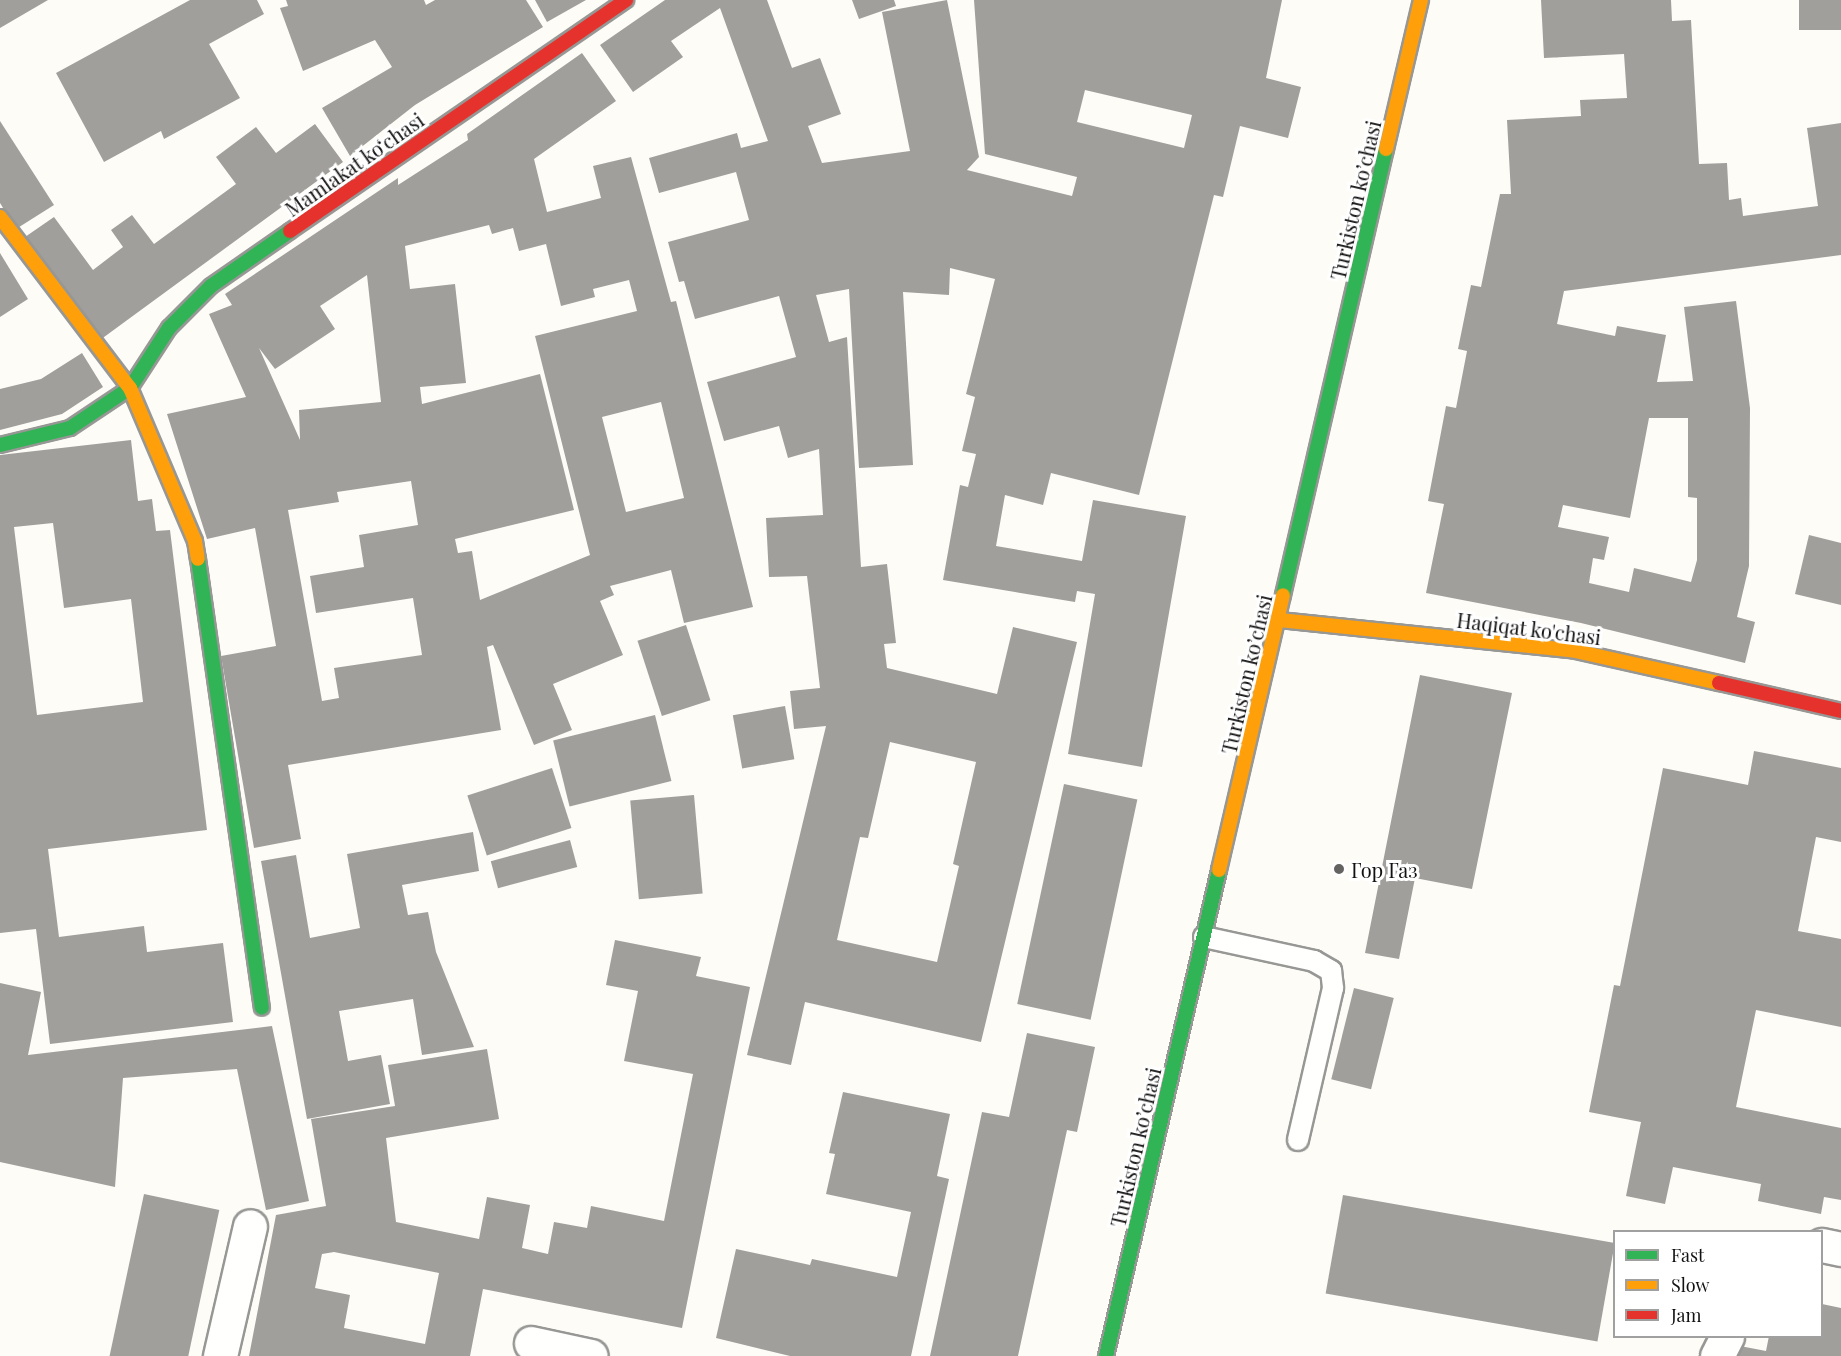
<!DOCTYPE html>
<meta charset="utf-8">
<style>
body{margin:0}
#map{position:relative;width:1841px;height:1356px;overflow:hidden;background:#fdfcf7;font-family:"Playfair Display",serif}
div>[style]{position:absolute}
.building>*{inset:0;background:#a19f9c;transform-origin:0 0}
.roads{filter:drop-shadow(2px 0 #979795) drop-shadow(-2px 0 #979795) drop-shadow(0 2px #979795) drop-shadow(0 -2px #979795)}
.lane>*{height:20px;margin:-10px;padding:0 10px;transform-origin:10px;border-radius:10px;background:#fffffe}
.street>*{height:33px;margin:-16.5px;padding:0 16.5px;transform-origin:16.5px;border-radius:16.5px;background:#fffffe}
.fast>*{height:14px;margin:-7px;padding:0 7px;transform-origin:7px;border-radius:7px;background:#30b455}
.slow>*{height:14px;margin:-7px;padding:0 7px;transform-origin:7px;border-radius:7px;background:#ff9f0a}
.jam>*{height:14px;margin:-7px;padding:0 7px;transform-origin:7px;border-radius:7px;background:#e5322d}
.dots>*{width:16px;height:16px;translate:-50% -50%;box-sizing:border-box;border:3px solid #fff;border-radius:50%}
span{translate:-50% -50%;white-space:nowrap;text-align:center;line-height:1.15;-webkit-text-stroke:6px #fff;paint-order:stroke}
.street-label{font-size:20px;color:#111}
.poi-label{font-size:20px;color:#111}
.left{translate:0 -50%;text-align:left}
.legend{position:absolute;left:1613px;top:1230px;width:210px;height:108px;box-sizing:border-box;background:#fff;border:2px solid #a0a0a0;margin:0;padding:8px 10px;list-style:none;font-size:18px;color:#111}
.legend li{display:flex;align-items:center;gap:12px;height:30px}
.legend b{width:30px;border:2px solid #a0a0a0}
</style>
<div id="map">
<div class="building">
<i style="clip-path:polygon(0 0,48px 0,0 28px)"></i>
<i style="clip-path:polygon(190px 0,257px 0,264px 14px,209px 44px,240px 98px,164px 139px,161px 131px,104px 162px,56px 73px)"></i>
<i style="clip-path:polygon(286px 0,424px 0,426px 5px,435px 0,526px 0,543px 27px,415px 105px,350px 156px,322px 108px,392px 67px,375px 40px,303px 71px,280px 8px,288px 6px)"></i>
<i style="clip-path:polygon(535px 0,586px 0,547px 22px)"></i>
<i style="clip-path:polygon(evenodd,665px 0,767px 0,792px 68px,820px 58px,841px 114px,808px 126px,822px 163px,910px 151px,882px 12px,947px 0,979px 157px,967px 170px,1072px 196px,1077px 177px,985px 154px,974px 0,1282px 0,1266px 78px,1301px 87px,1288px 138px,1240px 126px,1223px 197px,1214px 195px,1139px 495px,1051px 473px,1043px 505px,1005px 495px,996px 546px,1082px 561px,1093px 500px,1186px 516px,1142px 767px,1068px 754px,1095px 594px,1077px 591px,1075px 602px,943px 580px,960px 485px,968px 487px,976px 454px,962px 451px,975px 397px,966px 394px,995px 279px,950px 268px,949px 295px,903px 292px,913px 465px,859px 468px,849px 289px,816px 295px,829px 342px,847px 337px,861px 567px,887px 564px,896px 643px,884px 644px,887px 668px,997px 694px,1013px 627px,1077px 642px,981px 1042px,805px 1002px,791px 1065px,747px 1055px,826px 726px,794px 729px,790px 691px,820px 688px,807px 576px,769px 577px,766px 518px,823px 515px,819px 449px,788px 458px,779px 426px,724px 441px,707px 382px,796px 357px,779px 296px,695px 319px,684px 281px,679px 282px,668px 242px,749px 220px,736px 172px,659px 193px,649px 158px,737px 133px,741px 148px,768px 141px,720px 8px,671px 41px,683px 57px,633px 92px,600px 45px,665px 0,1085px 90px,1192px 115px,1184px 148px,1077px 122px,1085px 90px,665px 0,890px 742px,976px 762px,953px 864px,959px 866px,937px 962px,837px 940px,860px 837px,868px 838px,890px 742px)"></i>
<i style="clip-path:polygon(852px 0,894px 0,896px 6px,859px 19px)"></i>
<i style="clip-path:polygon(evenodd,1541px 0,1671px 0,1672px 21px,1691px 20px,1699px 164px,1727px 163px,1729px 200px,1741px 198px,1743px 216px,1818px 206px,1807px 128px,1841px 123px,1841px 255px,1564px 291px,1557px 324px,1615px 336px,1617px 326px,1666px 335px,1657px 382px,1693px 381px,1684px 307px,1736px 301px,1750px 408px,1749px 566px,1737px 617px,1755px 622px,1745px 663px,1581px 623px,1426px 593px,1444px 504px,1428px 501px,1446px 406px,1456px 408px,1467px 351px,1458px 349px,1471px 285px,1481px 287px,1500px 194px,1511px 194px,1507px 120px,1581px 116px,1580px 100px,1627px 98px,1624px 54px,1544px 58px,1541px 0,1649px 418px,1688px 418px,1688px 497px,1697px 498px,1697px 560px,1691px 582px,1634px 568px,1629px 592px,1589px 583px,1593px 558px,1604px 560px,1609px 537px,1558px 527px,1563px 505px,1630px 518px,1649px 418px)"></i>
<i style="left:1799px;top:0;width:42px;height:30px"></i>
<i style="clip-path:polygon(evenodd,582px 53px,616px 101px,534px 159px,547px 212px,601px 198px,593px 166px,631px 157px,671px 302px,676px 301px,753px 607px,684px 623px,671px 570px,610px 586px,614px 595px,600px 601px,623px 655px,553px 684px,572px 730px,534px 745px,493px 645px,487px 647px,501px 730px,288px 765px,301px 839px,254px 848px,221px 656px,276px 646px,255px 528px,207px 539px,167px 414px,246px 397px,209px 314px,232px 305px,225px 294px,398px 178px,398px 185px,468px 140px,467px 134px,582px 53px,489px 225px,492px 234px,513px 228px,519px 251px,546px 244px,561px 306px,595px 297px,593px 289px,629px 280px,637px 311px,535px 336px,590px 555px,480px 600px,472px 551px,458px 553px,455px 539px,574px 510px,540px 374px,422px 404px,420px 387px,466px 383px,455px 284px,410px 289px,405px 246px,489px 225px,582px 53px,367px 275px,381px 402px,299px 410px,300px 440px,259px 348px,275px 369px,335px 329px,320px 306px,367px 275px,582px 53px,661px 402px,684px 498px,626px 512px,602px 417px,661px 402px,582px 53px,411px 481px,418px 525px,359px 535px,364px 567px,310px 576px,316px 613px,413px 598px,422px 655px,334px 668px,339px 698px,322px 701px,288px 510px,339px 502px,337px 492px,411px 481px)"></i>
<i style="clip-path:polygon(0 121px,54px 205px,16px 229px,0 203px)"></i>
<i style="clip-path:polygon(315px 124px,343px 162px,100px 340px,25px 237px,54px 217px,93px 270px,123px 247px,111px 230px,132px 215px,154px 244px,236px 184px,216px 157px,256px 127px,276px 153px)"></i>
<i style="clip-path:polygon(0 253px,28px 299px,0 317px)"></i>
<i style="clip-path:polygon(82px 353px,103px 387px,62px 414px,0 430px,0 389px,41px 379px)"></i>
<i style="clip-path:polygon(evenodd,131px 440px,138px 501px,152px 499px,156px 531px,170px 530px,207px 830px,48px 849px,59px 937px,144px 926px,147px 952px,223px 943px,233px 1022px,50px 1044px,36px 929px,0 933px,0 455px,131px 440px,53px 523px,64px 608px,131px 599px,143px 702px,37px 715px,14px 527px,53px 523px)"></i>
<i style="clip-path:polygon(1809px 535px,1841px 543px,1841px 605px,1795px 594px)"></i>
<i style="left:686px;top:625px;width:79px;height:51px;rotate:72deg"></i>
<i style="clip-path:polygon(1420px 675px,1512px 693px,1472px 889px,1415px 878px,1399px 959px,1365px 953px)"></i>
<i style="left:785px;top:706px;width:54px;height:53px;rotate:80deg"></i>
<i style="left:655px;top:715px;width:68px;height:105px;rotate:76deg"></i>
<i style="clip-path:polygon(1754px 751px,1841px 768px,1841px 842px,1816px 837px,1798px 931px,1841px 939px,1841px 1027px,1756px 1010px,1736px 1107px,1841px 1128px,1841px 1200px,1824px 1197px,1821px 1214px,1758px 1201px,1761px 1184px,1673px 1167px,1665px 1204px,1626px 1196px,1641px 1122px,1589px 1112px,1614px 985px,1620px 986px,1663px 768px,1748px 785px)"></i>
<i style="left:552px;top:768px;width:63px;height:89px;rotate:72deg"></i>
<i style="left:1064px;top:784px;width:75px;height:225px;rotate:12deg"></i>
<i style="left:694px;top:795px;width:99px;height:64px;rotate:85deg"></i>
<i style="clip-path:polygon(473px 832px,479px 871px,402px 885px,408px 915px,428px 912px,436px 952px,474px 1047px,422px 1055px,413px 999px,339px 1011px,348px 1061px,381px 1055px,390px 1104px,307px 1119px,261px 861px,296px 855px,310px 938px,360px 928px,347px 854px)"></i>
<i style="left:570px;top:840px;width:28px;height:82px;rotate:75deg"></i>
<i style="clip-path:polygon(evenodd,615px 940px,701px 957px,696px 976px,750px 987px,682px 1328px,483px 1289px,470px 1356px,249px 1356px,276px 1215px,326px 1206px,311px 1119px,395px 1106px,388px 1065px,487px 1049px,499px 1119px,386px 1138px,396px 1222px,479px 1239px,487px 1197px,530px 1205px,522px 1248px,548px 1254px,554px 1222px,587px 1228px,591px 1206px,664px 1221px,693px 1074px,624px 1061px,638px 991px,606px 985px,615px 940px,334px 1252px,439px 1273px,425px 1344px,344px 1328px,350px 1295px,315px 1288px,322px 1254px,334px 1252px)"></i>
<i style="clip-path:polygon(0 983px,41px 992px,28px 1055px,272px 1026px,309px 1201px,266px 1210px,237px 1069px,123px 1078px,115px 1187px,0 1162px)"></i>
<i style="left:1354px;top:988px;width:41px;height:94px;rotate:14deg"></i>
<i style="clip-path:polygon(1027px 1033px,1095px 1047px,1077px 1132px,1067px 1130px,1018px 1356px,930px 1356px,982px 1112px,1009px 1117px)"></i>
<i style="clip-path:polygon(843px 1092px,950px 1114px,937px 1176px,949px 1179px,911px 1356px,790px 1356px,716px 1338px,736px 1249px,810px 1265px,812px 1259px,897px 1277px,911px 1212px,826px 1194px,835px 1154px,829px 1153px)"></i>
<i style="left:144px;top:1194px;width:77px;height:166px;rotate:12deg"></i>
<i style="left:1343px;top:1195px;width:276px;height:100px;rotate:10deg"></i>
<i style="clip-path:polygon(1822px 1304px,1841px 1308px,1841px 1356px,1738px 1356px,1740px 1346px,1766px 1351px,1769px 1336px,1822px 1336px)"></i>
</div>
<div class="roads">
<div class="lane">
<i style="left:1204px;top:937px;width:113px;rotate:12.3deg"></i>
<i style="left:1314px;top:961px;width:20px;rotate:30deg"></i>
<i style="left:1331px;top:971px;width:17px;rotate:83deg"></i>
<i style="left:1333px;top:988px;width:156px;rotate:103deg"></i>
</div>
<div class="street">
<i style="left:1822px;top:1245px;width:19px;rotate:12deg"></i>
<i style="left:531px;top:1343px;width:61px;rotate:12.2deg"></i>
<i style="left:220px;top:1356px;width:133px;rotate:-77deg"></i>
<i style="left:1717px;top:1356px;width:22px;rotate:-63deg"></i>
</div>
<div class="fast">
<i style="left:0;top:445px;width:72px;rotate:-13.7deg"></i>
<i style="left:70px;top:428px;width:72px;rotate:-33.7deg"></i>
<i style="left:130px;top:388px;width:72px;rotate:-57deg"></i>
<i style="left:169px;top:328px;width:59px;rotate:-45deg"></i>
<i style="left:211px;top:286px;width:96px;rotate:-34.8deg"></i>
<i style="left:198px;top:559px;width:453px;rotate:81.9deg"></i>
<i style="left:1283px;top:595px;width:458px;rotate:-77deg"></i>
<i style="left:1106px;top:1356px;width:499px;rotate:-76.9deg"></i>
</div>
<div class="slow">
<i style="left:1386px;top:149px;width:153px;rotate:-76.8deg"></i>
<i style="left:0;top:217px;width:215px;rotate:52.8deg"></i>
<i style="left:130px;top:388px;width:166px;rotate:67deg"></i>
<i style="left:195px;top:541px;width:18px;rotate:81deg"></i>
<i style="left:1279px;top:620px;width:294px;rotate:5.9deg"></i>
<i style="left:1571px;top:650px;width:152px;rotate:12.6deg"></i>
<i style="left:1219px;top:870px;width:282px;rotate:-76.9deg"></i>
</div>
<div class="jam">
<i style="left:290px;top:231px;width:408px;rotate:-34.5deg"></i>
<i style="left:1719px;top:683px;width:125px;rotate:12.9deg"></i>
</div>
</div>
<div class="dots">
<i style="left:1339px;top:869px;background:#646362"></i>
</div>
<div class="street-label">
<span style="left:354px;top:164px;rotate:-35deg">Mamlakat koʻchasi</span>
<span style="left:1355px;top:200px;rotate:-77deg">Turkiston ko’chasi</span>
<span style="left:1529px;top:628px;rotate:7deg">Haqiqat ko'chasi</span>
<span style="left:1246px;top:674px;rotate:-77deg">Turkiston ko’chasi</span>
<span style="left:1135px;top:1147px;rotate:-77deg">Turkiston ko’chasi</span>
</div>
<div class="poi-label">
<span class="left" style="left:1351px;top:869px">Гор Газ</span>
</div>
<ul class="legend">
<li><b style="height:8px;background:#30b455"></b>Fast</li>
<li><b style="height:8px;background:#ff9f0a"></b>Slow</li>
<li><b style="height:8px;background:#e5322d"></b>Jam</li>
</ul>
</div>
